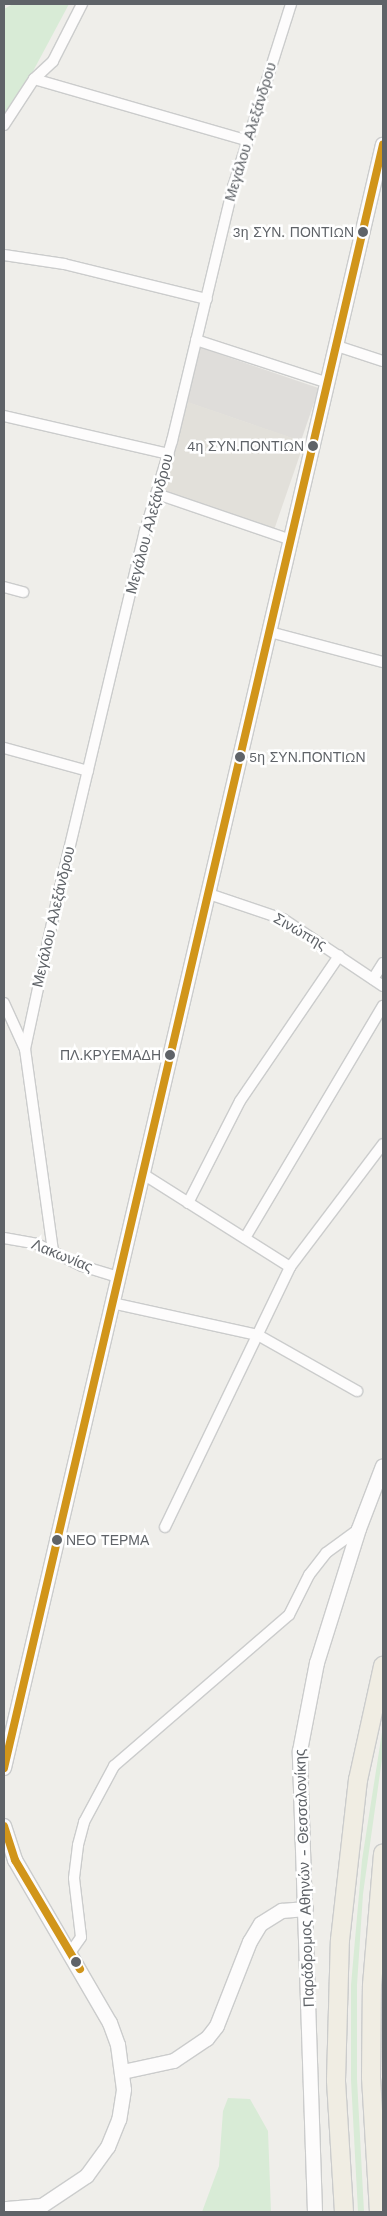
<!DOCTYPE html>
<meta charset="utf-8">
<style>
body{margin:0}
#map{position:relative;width:387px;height:2216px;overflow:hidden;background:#efeeea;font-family:"Work Sans",sans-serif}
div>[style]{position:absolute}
.industrial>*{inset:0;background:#dfddda;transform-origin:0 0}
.education>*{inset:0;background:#e2e0da;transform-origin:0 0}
.green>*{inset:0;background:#d8ebd6}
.roads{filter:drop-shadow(1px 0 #cbcccc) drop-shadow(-1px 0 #cbcccc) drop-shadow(0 1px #cbcccc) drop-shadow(0 -1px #cbcccc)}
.street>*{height:10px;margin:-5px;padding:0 5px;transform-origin:5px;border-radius:5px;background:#fdfcfc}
.secondary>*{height:14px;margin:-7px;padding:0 7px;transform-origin:7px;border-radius:7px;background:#fdfcfc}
.highway>*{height:18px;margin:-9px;padding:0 9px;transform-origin:9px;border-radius:9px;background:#f0ede3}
.bus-1>*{height:8px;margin:-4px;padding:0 4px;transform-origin:4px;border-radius:4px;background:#d1951a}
.dots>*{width:14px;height:14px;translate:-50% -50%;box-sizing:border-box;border:2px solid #fff;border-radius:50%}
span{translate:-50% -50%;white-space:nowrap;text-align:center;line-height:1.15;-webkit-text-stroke:5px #fff;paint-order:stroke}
.bus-label{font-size:14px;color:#5f6368}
.right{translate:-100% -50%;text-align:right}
.left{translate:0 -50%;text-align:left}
.street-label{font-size:15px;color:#5f6368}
.frame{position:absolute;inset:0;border:5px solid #5f6368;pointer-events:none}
</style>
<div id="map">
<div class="industrial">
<i style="left:199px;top:347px;width:127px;height:56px;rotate:19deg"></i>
</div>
<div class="education">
<i style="left:188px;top:402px;width:123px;height:93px;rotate:19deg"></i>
</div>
<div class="green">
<i style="clip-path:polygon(13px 4px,69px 4px,31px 75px,4px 115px,4px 9px)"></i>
<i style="clip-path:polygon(383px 1726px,383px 1752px,363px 1894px,357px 1985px,357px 2079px,364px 2212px,358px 2212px,351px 2080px,351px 1985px,362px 1860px)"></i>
<i style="clip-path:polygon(228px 2098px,250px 2099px,268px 2131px,271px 2212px,202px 2212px,219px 2166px,223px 2111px)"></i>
</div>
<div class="roads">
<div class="street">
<i style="left:34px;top:79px;width:221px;rotate:16.1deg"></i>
<i style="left:4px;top:125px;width:55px;rotate:-56.9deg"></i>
<i style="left:34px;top:79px;width:26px;rotate:-43deg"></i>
<i style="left:53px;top:61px;width:64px;rotate:-63deg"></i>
<i style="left:4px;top:255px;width:61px;rotate:8.5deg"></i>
<i style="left:64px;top:264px;width:147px;rotate:13.8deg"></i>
<i style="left:196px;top:340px;width:139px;rotate:18deg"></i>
<i style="left:337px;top:346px;width:48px;rotate:18.1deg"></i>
<i style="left:4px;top:416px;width:169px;rotate:13deg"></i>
<i style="left:157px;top:494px;width:142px;rotate:18.9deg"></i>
<i style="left:4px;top:587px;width:20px;rotate:15deg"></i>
<i style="left:270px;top:632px;width:117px;rotate:14.9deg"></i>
<i style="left:4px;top:748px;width:87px;rotate:15.3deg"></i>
<i style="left:209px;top:894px;width:78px;rotate:18.7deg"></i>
<i style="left:283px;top:919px;width:120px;rotate:33.8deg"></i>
<i style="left:373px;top:979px;width:19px;rotate:-58deg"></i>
<i style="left:4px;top:1003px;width:51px;rotate:65.5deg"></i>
<i style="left:25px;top:1049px;width:203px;rotate:82.1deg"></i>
<i style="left:25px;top:1049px;width:152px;rotate:-77.9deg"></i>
<i style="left:57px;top:900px;width:379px;rotate:-76.6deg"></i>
<i style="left:145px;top:531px;width:94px;rotate:-73.3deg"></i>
<i style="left:172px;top:441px;width:261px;rotate:-76.5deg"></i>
<i style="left:233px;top:187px;width:192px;rotate:-72.4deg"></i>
<i style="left:143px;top:1174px;width:174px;rotate:32.3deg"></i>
<i style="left:188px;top:1203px;width:114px;rotate:-63deg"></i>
<i style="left:240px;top:1101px;width:176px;rotate:-55.7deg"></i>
<i style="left:4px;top:1238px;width:34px;rotate:10deg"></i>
<i style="left:37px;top:1244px;width:50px;rotate:26.1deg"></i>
<i style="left:82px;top:1266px;width:39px;rotate:17deg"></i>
<i style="left:245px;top:1238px;width:270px;rotate:-59.3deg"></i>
<i style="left:112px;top:1303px;width:149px;rotate:12.4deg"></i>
<i style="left:258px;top:1335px;width:114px;rotate:29.5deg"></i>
<i style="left:165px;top:1527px;width:288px;rotate:-64.3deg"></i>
<i style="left:290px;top:1267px;width:154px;rotate:-52.9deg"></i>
<i style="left:70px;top:1953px;width:19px;rotate:-55deg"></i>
<i style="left:81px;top:1937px;width:59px;rotate:-96.8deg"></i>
<i style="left:74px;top:1878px;width:33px;rotate:-83deg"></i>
<i style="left:78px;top:1845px;width:24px;rotate:-75deg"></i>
<i style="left:84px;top:1822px;width:64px;rotate:-61.8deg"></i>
<i style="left:114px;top:1766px;width:231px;rotate:-40.8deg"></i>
<i style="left:289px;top:1615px;width:45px;rotate:-63.4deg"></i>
<i style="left:309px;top:1575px;width:28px;rotate:-52deg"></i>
<i style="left:326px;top:1553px;width:41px;rotate:-36deg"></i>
</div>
<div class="secondary">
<i style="left:4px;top:1768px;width:1667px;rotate:-76.86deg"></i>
<i style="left:4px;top:1826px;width:36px;rotate:72deg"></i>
<i style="left:15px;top:1860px;width:189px;rotate:59.8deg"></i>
<i style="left:110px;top:2023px;width:23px;rotate:70deg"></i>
<i style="left:118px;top:2045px;width:45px;rotate:82.4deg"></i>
<i style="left:124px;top:2090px;width:30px;rotate:99deg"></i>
<i style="left:119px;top:2120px;width:29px;rotate:112deg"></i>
<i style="left:108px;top:2147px;width:36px;rotate:126deg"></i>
<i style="left:87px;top:2176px;width:54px;rotate:146.3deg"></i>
<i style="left:42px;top:2206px;width:38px;rotate:175deg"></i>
<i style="left:123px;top:2072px;width:52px;rotate:-12.2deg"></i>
<i style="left:174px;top:2061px;width:40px;rotate:-34deg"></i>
<i style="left:207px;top:2039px;width:16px;rotate:-52deg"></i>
<i style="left:217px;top:2026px;width:90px;rotate:-68.6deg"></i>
<i style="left:250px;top:1942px;width:21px;rotate:-59deg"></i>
<i style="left:261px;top:1924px;width:25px;rotate:-32deg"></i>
<i style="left:282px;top:1911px;width:24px;rotate:-5deg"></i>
<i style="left:315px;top:2212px;width:461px;rotate:-91.9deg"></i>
<i style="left:300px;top:1751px;width:90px;rotate:-79.1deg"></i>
<i style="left:317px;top:1663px;width:140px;rotate:-72.6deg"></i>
<i style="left:359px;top:1529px;width:67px;rotate:-69.1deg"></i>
</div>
<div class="highway">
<i style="left:344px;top:2212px;width:132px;rotate:-93.5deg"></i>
<i style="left:336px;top:2080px;width:140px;rotate:-88.4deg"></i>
<i style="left:340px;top:1940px;width:161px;rotate:-83.6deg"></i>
<i style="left:358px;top:1780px;width:117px;rotate:-77.6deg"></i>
<i style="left:379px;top:2212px;width:135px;rotate:-93.4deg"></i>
<i style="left:371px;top:2077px;width:92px;rotate:-89.4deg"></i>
<i style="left:372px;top:1985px;width:132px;rotate:-85.2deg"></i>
</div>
</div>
<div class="bus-1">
<i style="left:4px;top:1768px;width:1667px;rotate:-76.86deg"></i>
<i style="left:4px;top:1826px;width:36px;rotate:72deg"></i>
<i style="left:15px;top:1860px;width:127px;rotate:59.2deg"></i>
</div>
<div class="dots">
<i style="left:363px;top:232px;background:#5f6368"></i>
<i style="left:313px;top:446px;background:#5f6368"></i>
<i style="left:240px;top:757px;background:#5f6368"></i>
<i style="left:170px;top:1055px;background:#5f6368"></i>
<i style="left:57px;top:1540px;background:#5f6368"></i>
<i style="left:76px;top:1962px;background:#5f6368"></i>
</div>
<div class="bus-label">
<span class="right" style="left:354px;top:232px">3η ΣΥΝ. ΠΟΝΤΙΩΝ</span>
<span class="right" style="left:304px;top:446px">4η ΣΥΝ.ΠΟΝΤΙΩΝ</span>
<span class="left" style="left:249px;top:757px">5η ΣΥΝ.ΠΟΝΤΙΩΝ</span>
<span class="right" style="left:161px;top:1055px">ΠΛ.ΚΡΥΕΜΑΔΗ</span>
<span class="left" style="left:66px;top:1540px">ΝΕΟ ΤΕΡΜΑ</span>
</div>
<div class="street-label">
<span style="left:251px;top:132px;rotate:-73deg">Μεγάλου Αλεξάνδρου</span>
<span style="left:150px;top:524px;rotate:-75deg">Μεγάλου Αλεξάνδρου</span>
<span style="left:54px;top:917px;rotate:-77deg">Μεγάλου Αλεξάνδρου</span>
<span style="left:300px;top:932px;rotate:30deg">Σινώπης</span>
<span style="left:62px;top:1256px;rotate:22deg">Λακωνίας</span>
<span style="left:305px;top:1878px;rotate:-92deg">Παράδρομος Αθηνών - Θεσσαλονίκης</span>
</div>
<div class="frame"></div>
</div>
